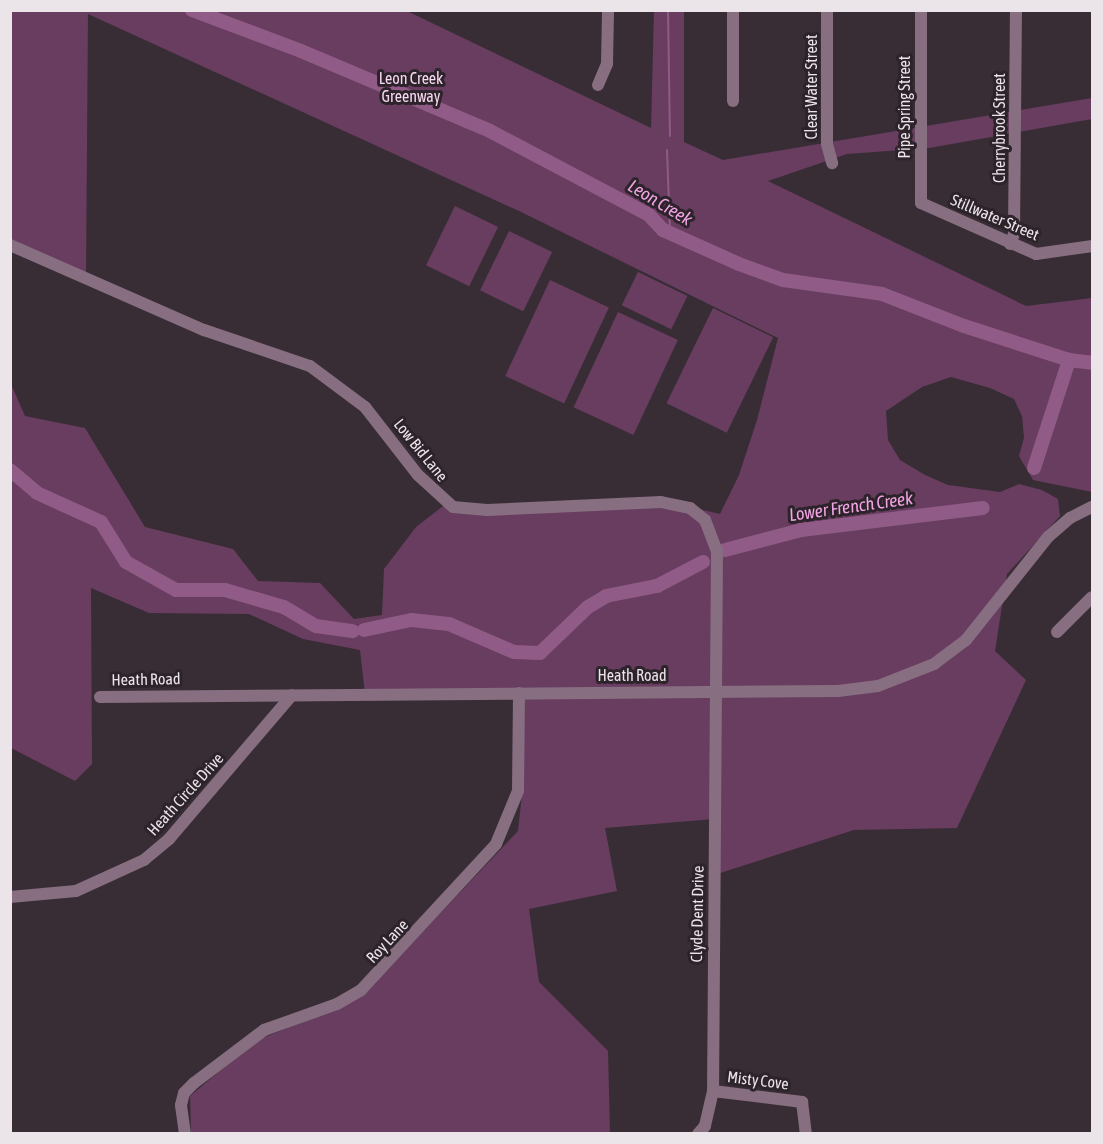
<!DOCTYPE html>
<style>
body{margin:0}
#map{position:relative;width:1103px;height:1144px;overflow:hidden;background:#382d35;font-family:"Asap Condensed",sans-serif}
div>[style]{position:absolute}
.green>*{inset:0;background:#683d60;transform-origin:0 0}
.stream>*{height:2px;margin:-1px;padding:0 1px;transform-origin:1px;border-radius:1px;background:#905b86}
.river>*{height:14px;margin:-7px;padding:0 7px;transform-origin:7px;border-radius:7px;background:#905b86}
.minor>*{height:12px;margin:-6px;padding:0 6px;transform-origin:6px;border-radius:6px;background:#876e81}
span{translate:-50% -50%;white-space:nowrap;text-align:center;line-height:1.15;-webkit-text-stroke:6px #2d232b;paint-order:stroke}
.park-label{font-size:16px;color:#f8d8f1}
.street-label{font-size:16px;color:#ebe4e9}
.water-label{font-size:18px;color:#f2a4e3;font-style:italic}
.frame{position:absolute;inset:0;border:12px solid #ebe4e9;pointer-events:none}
</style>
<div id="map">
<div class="green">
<i style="clip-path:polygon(10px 11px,407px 11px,651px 128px,654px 11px,684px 11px,684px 142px,723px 160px,1092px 98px,1092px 119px,929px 148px,847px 154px,768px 181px,1026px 306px,1092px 298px,1092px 492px,1033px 480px,1019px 456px,1024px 438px,1022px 416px,1014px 399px,990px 388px,951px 377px,922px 387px,886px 411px,888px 440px,900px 460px,925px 475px,948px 485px,1000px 492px,1019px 484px,1042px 490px,1058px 499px,1060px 516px,1007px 574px,995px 651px,1026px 680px,957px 828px,854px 830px,714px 875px,714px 819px,605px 828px,617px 891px,529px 909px,539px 982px,608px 1051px,610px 1133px,191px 1133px,190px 1096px,257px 1040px,332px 1011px,364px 994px,518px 831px,522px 794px,519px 693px,365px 694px,360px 650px,303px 639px,249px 614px,149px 613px,91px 588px,92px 764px,75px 781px,11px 748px,11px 384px,25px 416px,85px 428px,145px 527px,233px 549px,258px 581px,320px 583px,354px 619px,382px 615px,384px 569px,416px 527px,447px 503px,453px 507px,673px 503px,720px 514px,739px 475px,757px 420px,778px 338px,519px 211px,88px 14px,86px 275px,11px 241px)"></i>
<i style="left:455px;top:206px;width:48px;height:66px;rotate:26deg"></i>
<i style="left:509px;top:231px;width:48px;height:66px;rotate:26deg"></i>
<i style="left:638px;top:272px;width:55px;height:37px;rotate:26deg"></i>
<i style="left:550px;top:280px;width:65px;height:106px;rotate:25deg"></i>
<i style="left:713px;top:308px;width:67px;height:106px;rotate:26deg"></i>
<i style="left:618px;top:312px;width:66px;height:105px;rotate:25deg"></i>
</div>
<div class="stream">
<i style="left:668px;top:10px;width:126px;rotate:89.1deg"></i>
<i style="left:667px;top:150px;width:83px;rotate:87.9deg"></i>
</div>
<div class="river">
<i style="left:192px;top:10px;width:116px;rotate:20.6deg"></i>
<i style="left:301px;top:51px;width:205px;rotate:22.9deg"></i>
<i style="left:490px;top:131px;width:180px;rotate:27.8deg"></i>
<i style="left:649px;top:215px;width:21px;rotate:47deg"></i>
<i style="left:663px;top:230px;width:83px;rotate:24.1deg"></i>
<i style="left:739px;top:264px;width:47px;rotate:20deg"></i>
<i style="left:783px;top:280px;width:100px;rotate:8deg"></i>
<i style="left:882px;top:294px;width:88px;rotate:21.3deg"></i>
<i style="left:964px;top:326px;width:110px;rotate:17.9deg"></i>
<i style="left:1069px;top:360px;width:23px;rotate:7deg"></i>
<i style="left:1034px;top:468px;width:114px;rotate:-72deg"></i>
<i style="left:10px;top:470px;width:35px;rotate:40deg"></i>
<i style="left:37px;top:493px;width:70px;rotate:24.4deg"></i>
<i style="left:101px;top:522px;width:47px;rotate:58deg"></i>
<i style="left:126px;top:562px;width:57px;rotate:29.2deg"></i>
<i style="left:176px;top:590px;width:49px"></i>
<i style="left:225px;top:590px;width:61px;rotate:16.1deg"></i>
<i style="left:284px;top:607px;width:37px;rotate:31deg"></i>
<i style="left:316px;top:626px;width:37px;rotate:8deg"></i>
<i style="left:725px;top:550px;width:79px;rotate:-14.7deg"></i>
<i style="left:801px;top:530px;width:183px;rotate:-6.9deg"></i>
<i style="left:364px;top:630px;width:48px;rotate:-12deg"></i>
<i style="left:411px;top:620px;width:38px;rotate:6deg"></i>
<i style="left:449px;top:624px;width:71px;rotate:23.3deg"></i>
<i style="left:514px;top:652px;width:26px;rotate:2deg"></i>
<i style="left:540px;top:653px;width:66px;rotate:-43.8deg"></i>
<i style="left:588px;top:607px;width:21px;rotate:-31deg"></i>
<i style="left:606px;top:596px;width:52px;rotate:-11.1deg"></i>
<i style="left:657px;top:586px;width:52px;rotate:-27.6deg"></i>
</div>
<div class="minor">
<i style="left:827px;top:10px;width:134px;rotate:90deg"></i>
<i style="left:827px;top:144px;width:20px;rotate:75deg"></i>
<i style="left:921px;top:10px;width:193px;rotate:90deg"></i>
<i style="left:921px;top:203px;width:126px;rotate:23.9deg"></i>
<i style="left:1036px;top:254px;width:57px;rotate:-8.1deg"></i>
<i style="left:598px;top:85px;width:23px;rotate:-67deg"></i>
<i style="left:607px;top:64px;width:54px;rotate:-88.9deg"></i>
<i style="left:733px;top:101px;width:91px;rotate:-90deg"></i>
<i style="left:1010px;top:244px;width:11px;rotate:-68deg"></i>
<i style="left:1014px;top:234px;width:224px;rotate:-89.5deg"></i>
<i style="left:10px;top:245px;width:212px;rotate:23.7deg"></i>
<i style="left:204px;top:330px;width:112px;rotate:18.8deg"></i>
<i style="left:310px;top:366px;width:69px;rotate:36.7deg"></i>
<i style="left:365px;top:407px;width:86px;rotate:52.1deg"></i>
<i style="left:418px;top:475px;width:47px;rotate:42.4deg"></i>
<i style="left:453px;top:507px;width:34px;rotate:5deg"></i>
<i style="left:487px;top:510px;width:174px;rotate:-2.6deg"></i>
<i style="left:661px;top:502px;width:30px;rotate:12deg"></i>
<i style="left:690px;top:508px;width:19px;rotate:39deg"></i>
<i style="left:705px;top:520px;width:33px;rotate:69deg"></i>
<i style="left:717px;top:551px;width:540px;rotate:90.42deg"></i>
<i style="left:713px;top:1091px;width:36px;rotate:103deg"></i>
<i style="left:705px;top:1126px;width:11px;rotate:131deg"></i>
<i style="left:1057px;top:632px;width:49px;rotate:-45deg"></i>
<i style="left:100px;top:697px;width:738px;rotate:-0.47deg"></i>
<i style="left:838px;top:691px;width:40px;rotate:-7.1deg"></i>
<i style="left:878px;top:686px;width:60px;rotate:-21.4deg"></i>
<i style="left:934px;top:664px;width:40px;rotate:-37deg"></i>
<i style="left:966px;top:640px;width:132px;rotate:-51.5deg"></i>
<i style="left:1048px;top:537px;width:29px;rotate:-41deg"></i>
<i style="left:1070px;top:518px;width:25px;rotate:-27deg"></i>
<i style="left:10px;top:897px;width:66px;rotate:-5.2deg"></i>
<i style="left:76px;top:891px;width:75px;rotate:-24.5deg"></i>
<i style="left:144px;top:860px;width:33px;rotate:-40deg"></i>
<i style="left:169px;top:839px;width:189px;rotate:-49.5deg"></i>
<i style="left:713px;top:1091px;width:90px;rotate:7deg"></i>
<i style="left:802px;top:1102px;width:32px;rotate:83deg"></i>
<i style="left:185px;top:1134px;width:29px;rotate:-98deg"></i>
<i style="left:181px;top:1105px;width:12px;rotate:-76deg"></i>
<i style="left:184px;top:1093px;width:14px;rotate:-45deg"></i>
<i style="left:194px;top:1083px;width:88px;rotate:-37.1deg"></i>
<i style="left:264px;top:1030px;width:77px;rotate:-19.6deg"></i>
<i style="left:337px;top:1004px;width:28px;rotate:-30deg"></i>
<i style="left:361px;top:990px;width:199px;rotate:-47.2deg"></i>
<i style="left:496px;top:844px;width:57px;rotate:-67.5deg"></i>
<i style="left:518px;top:791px;width:98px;rotate:-89.4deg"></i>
</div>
<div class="park-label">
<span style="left:411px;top:87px">Leon Creek<br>Greenway</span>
</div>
<div class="street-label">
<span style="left:811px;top:87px;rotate:-90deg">Clear Water Street</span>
<span style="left:904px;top:107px;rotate:-90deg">Pipe Spring Street</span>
<span style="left:999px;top:128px;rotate:-90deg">Cherrybrook Street</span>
<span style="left:995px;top:217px;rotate:23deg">Stillwater Street</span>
<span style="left:421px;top:450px;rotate:51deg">Low Bid Lane</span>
<span style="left:632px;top:675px">Heath Road</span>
<span style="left:146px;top:679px;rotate:-1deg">Heath Road</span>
<span style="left:185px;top:794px;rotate:-48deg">Heath Circle Drive</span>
<span style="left:697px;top:914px;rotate:-89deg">Clyde Dent Drive</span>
<span style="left:387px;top:941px;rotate:-47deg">Roy Lane</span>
<span style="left:758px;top:1080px;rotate:7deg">Misty Cove</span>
</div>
<div class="water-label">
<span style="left:660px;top:203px;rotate:31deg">Leon Creek</span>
<span style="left:851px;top:507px;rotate:-8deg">Lower French Creek</span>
</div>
<div class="frame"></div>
</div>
